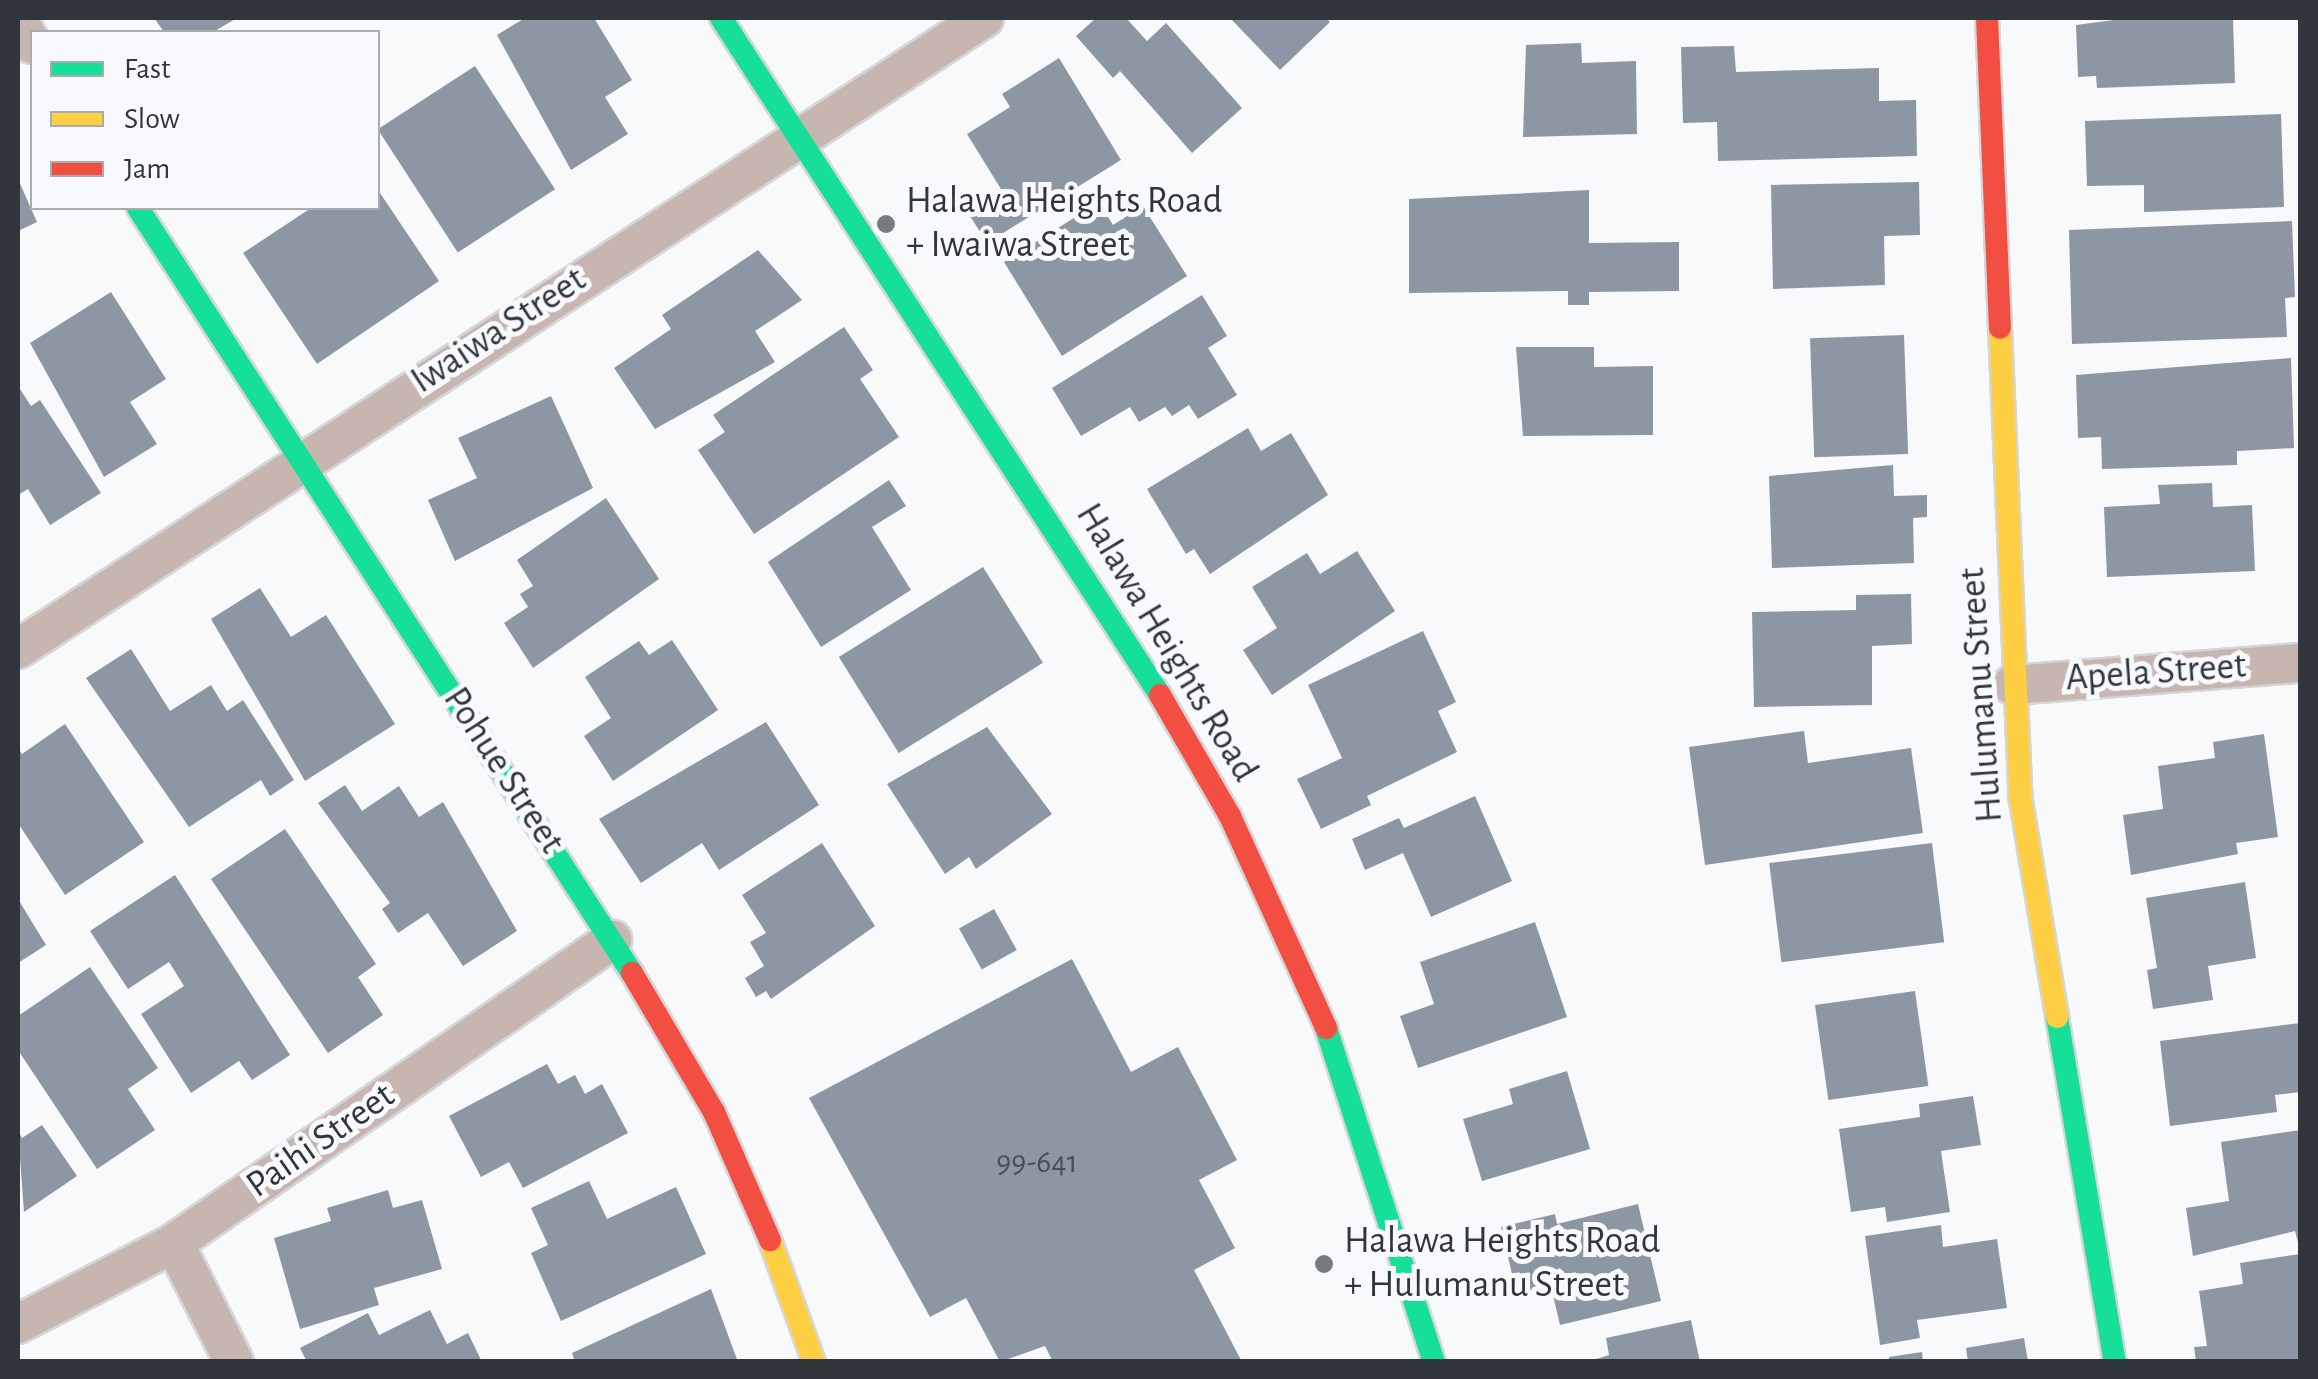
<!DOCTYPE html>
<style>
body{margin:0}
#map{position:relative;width:2318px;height:1379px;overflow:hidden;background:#f8f9fb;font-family:"Alegreya Sans",sans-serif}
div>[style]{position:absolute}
.building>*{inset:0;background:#8c97a3;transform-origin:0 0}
.roads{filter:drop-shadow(2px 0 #d5d6d8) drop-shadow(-2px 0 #d5d6d8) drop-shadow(0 2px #d5d6d8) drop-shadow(0 -2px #d5d6d8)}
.street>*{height:38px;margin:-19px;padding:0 19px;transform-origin:19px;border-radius:19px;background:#c7b5af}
.fast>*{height:22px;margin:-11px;padding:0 11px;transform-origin:11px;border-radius:11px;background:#16e098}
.slow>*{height:22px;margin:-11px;padding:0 11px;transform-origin:11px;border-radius:11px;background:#ffcf43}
.jam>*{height:22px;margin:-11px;padding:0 11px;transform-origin:11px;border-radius:11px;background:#f24e42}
.dots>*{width:28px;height:28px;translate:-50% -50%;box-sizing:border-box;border:5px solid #f7f9fc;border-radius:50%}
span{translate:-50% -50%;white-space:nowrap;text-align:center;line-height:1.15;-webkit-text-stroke:10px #f7f9fc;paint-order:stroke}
.number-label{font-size:32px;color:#484e56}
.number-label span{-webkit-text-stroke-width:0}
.poi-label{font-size:38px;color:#31363c}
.left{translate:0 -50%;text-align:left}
.street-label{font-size:38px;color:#31363c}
.frame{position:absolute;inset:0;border:20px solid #31363c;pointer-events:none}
.legend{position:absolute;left:30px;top:30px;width:350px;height:180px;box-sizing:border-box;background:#f7f9fc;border:2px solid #a8abaf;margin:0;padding:12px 18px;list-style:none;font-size:30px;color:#31363c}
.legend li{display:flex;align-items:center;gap:20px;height:50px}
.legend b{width:50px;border:2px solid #a8abaf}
</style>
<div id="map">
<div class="building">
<i style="clip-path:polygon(154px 18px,237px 18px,213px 32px,164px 32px)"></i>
<i style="clip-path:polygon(525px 18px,594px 18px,632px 80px,605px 97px,628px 134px,571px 170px,497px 35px)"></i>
<i style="clip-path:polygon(1096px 18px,1126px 18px,1147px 41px,1166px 23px,1242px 108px,1192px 153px,1120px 71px,1113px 78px,1076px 36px)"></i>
<i style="clip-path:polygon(1230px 18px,1325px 18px,1330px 22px,1280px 70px)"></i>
<i style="clip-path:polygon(2129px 18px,2233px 18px,2235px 83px,2097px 88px,2096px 76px,2078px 77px,2076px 25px)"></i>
<i style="clip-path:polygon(1581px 43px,1582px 63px,1636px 61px,1637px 134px,1523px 137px,1526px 45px)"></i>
<i style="clip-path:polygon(1734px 46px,1736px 72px,1879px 68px,1879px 101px,1916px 100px,1917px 156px,1718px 161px,1717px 122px,1683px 123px,1681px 47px)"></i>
<i style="clip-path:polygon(1059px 58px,1121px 160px,987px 243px,970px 216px,1004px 194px,967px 134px,1010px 107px,1002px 94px)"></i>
<i style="left:475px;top:66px;width:147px;height:116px;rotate:57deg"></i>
<i style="clip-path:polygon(2281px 114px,2284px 207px,2144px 212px,2144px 185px,2087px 186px,2085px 121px)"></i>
<i style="clip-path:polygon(18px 179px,37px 222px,18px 231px)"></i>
<i style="clip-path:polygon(1919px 182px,1920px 235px,1884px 236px,1885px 285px,1773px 289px,1771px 185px)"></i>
<i style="clip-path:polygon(378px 190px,439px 281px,317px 364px,243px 253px,311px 208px,378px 208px)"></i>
<i style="clip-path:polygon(1589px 190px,1589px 243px,1679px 242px,1679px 291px,1589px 292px,1589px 305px,1568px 305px,1568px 291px,1409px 293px,1409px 199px)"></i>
<i style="clip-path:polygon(1099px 202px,1113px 225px,1143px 206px,1187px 276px,1062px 356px,1004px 262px)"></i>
<i style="clip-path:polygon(2292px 221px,2295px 297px,2285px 298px,2287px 337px,2072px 344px,2069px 230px)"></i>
<i style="clip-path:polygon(758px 250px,802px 300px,755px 331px,775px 362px,655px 429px,614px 368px,671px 329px,662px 315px)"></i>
<i style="clip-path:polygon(111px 292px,166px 379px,130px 402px,157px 444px,104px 477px,30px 343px)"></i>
<i style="clip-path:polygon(1202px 295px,1227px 336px,1208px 348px,1237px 395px,1198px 419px,1189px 405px,1172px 416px,1165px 407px,1139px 422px,1130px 407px,1081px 436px,1052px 388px)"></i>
<i style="clip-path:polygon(844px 327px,873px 370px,860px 379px,899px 437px,754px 534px,698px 450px,725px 432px,713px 415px)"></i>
<i style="left:1904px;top:335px;width:119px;height:94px;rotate:88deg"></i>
<i style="clip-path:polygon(1516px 347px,1594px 347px,1594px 367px,1653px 366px,1653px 435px,1523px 436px)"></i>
<i style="clip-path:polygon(2291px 358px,2294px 448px,2237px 451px,2237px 465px,2102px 469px,2101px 437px,2078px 438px,2076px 375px)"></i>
<i style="clip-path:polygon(18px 386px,31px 406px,40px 400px,101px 493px,50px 525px,28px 489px,18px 495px)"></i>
<i style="clip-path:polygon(551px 396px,593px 488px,455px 561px,428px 500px,477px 478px,458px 438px)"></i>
<i style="clip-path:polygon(1248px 428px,1261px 451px,1291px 433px,1328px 495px,1210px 574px,1194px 549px,1186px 554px,1147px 489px)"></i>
<i style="clip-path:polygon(1893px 465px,1894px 496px,1927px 495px,1927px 517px,1913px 518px,1914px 563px,1772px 568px,1769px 476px)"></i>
<i style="clip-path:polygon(889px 480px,906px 506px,872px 527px,911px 590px,821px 647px,768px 562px)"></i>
<i style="clip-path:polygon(2212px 483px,2213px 507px,2252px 505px,2255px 571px,2107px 577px,2104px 507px,2160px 504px,2158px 485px)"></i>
<i style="clip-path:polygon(606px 498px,659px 579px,533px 668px,504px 623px,528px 607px,520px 594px,533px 586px,517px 560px)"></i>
<i style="clip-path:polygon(1357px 551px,1395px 611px,1272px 695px,1243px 650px,1277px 628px,1252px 587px,1307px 553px,1320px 574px)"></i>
<i style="left:983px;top:567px;width:113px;height:170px;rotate:58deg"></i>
<i style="clip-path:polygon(260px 588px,291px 637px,326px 615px,395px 724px,305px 781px,211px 619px)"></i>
<i style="clip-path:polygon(1911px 594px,1912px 644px,1872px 646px,1872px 705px,1754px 707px,1752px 612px,1856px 610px,1856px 595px)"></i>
<i style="clip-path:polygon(1423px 631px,1456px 702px,1438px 711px,1457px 752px,1367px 796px,1371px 805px,1321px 829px,1297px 779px,1342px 758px,1308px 685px)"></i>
<i style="clip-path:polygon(672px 640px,718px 710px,613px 781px,584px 736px,611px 718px,585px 677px,639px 641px,649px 655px)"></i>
<i style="clip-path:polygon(131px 649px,170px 711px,211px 685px,227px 711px,243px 700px,294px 780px,270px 796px,261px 780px,189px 827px,86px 678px)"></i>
<i style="clip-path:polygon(766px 722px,819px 805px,719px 870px,702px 843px,641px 883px,599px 819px)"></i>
<i style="clip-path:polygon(65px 724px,144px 842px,65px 895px,18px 823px,18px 748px,22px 754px)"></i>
<i style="clip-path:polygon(987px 727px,1052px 814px,976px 869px,969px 857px,945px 874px,887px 784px)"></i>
<i style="clip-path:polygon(1804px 731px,1808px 763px,1911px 748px,1923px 833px,1705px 865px,1689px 747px)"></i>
<i style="clip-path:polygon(2264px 734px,2278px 837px,2236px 843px,2238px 854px,2131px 875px,2123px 815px,2163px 809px,2158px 766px,2215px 758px,2213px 742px)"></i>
<i style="clip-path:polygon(345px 785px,362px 811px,399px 786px,419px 817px,443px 802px,517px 931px,463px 966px,428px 913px,398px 933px,382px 909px,390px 903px,318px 803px)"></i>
<i style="clip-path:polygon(1475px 796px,1512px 881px,1431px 917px,1403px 853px,1365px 870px,1352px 839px,1399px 818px,1404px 828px)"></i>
<i style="clip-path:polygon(285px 829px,376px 964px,358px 977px,383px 1015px,328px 1053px,211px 879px)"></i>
<i style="clip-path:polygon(822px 843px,875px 926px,771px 999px,766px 991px,756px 997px,745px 978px,764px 966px,750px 942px,766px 933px,742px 895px)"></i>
<i style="left:1932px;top:843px;width:100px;height:164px;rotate:83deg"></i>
<i style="clip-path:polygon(175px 875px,290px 1055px,252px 1080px,239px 1061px,191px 1093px,141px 1014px,184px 986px,169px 962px,128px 989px,90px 931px)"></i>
<i style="clip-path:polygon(2245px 882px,2256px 958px,2208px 966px,2213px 1000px,2153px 1009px,2147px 970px,2157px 968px,2146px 898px)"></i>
<i style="clip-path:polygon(18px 899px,46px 945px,18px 963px)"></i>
<i style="left:994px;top:909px;width:47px;height:40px;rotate:61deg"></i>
<i style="clip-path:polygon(1535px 922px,1567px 1017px,1418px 1068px,1400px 1016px,1434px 1004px,1420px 962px)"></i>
<i style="clip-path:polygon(1072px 959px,1131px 1072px,1178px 1047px,1237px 1160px,1199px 1180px,1235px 1248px,1194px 1270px,1242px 1362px,1053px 1362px,1045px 1346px,1000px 1362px,966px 1298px,930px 1317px,809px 1098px)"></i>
<i style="clip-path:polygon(90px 967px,158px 1068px,128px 1089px,155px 1130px,97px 1169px,18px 1050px,18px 1016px)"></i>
<i style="left:1915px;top:991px;width:96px;height:101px;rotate:82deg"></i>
<i style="clip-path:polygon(2300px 1023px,2300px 1092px,2275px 1095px,2277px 1112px,2170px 1126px,2160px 1041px)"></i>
<i style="clip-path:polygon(547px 1064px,558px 1084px,575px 1075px,585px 1094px,602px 1084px,628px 1133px,523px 1188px,509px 1162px,481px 1177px,449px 1116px)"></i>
<i style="clip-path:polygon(1567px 1071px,1590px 1149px,1482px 1181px,1463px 1119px,1513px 1104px,1509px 1089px)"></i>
<i style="clip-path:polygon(1973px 1096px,1981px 1145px,1941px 1151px,1950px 1212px,1887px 1222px,1885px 1207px,1851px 1212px,1839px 1129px,1920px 1117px,1919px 1104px)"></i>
<i style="clip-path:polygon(42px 1125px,77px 1176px,24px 1212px,18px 1131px,22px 1138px)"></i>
<i style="clip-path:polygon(2300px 1130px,2300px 1250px,2295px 1231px,2193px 1256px,2186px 1208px,2229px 1201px,2221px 1142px)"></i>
<i style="clip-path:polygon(589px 1181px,607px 1219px,676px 1187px,706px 1254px,561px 1321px,531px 1253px,548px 1245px,531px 1208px)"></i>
<i style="clip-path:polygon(388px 1190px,393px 1208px,422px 1200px,442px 1269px,374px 1288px,379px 1305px,300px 1329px,274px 1238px,331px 1221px,327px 1208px)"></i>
<i style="clip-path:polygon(1638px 1204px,1661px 1301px,1560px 1325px,1551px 1287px,1517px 1295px,1501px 1227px,1555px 1214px,1557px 1224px)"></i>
<i style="clip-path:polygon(1941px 1225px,1943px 1247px,1997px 1239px,2007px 1308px,1917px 1320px,1920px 1338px,1880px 1345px,1865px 1236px)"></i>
<i style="clip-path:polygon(2300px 1254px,2300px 1362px,2196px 1362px,2194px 1347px,2207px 1346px,2199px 1291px,2243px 1284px,2240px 1263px)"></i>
<i style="clip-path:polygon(711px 1289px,738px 1362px,575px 1362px,572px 1353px)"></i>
<i style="clip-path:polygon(430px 1310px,447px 1344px,468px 1333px,482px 1362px,307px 1362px,300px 1348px,368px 1313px,379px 1335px)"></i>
<i style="clip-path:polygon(1691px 1320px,1700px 1362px,1587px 1362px,1609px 1355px,1606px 1338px)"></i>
<i style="clip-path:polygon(2024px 1338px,2028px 1362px,1968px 1362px,1966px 1348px)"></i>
<i style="clip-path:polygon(1922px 1352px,1923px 1362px,1889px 1362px,1889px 1357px)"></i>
</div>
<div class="roads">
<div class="street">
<i style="left:18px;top:21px;width:27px;rotate:59deg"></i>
<i style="left:18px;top:649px;width:1154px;rotate:-33.15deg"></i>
<i style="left:2012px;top:685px;width:289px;rotate:-4.4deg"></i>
<i style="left:174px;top:1243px;width:133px;rotate:63.2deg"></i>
<i style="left:18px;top:1324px;width:176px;rotate:-27.4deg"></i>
<i style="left:174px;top:1243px;width:533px;rotate:-34.67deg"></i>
</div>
<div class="fast">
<i style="left:721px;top:18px;width:807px;rotate:57.04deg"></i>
<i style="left:138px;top:208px;width:911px;rotate:57.15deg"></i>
<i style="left:2057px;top:1017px;width:350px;rotate:80.5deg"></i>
<i style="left:1326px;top:1028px;width:351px;rotate:72.1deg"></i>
</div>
<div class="slow">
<i style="left:2000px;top:328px;width:467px;rotate:87.5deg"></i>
<i style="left:2020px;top:795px;width:225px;rotate:80.5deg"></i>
<i style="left:770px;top:1240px;width:130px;rotate:70.2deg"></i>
</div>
<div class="jam">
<i style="left:1987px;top:18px;width:310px;rotate:87.6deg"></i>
<i style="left:1160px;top:695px;width:140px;rotate:60deg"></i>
<i style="left:1230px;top:816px;width:233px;rotate:65.6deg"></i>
<i style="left:632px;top:973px;width:161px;rotate:59.5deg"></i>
<i style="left:714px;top:1112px;width:140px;rotate:66.4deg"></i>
</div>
</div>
<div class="dots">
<i style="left:886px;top:224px;background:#777a7f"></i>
<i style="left:1324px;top:1264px;background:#777a7f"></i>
</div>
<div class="number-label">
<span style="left:1037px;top:1162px">99-641</span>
</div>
<div class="poi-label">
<span class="left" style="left:906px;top:224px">Halawa Heights Road<br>+ Iwaiwa Street</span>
<span class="left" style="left:1344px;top:1264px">Halawa Heights Road<br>+ Hulumanu Street</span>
</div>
<div class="street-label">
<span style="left:499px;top:331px;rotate:-33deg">Iwaiwa Street</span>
<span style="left:1166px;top:643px;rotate:59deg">Halawa Heights Road</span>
<span style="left:2156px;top:673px;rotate:-4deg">Apela Street</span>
<span style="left:1982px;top:695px;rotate:-94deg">Hulumanu Street</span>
<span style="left:503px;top:771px;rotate:57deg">Pohue Street</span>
<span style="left:321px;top:1141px;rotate:-35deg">Paihi Street</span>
</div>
<div class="frame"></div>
<ul class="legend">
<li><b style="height:12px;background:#16e098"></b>Fast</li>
<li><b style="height:12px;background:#ffcf43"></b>Slow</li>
<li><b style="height:12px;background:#f24e42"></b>Jam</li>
</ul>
</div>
